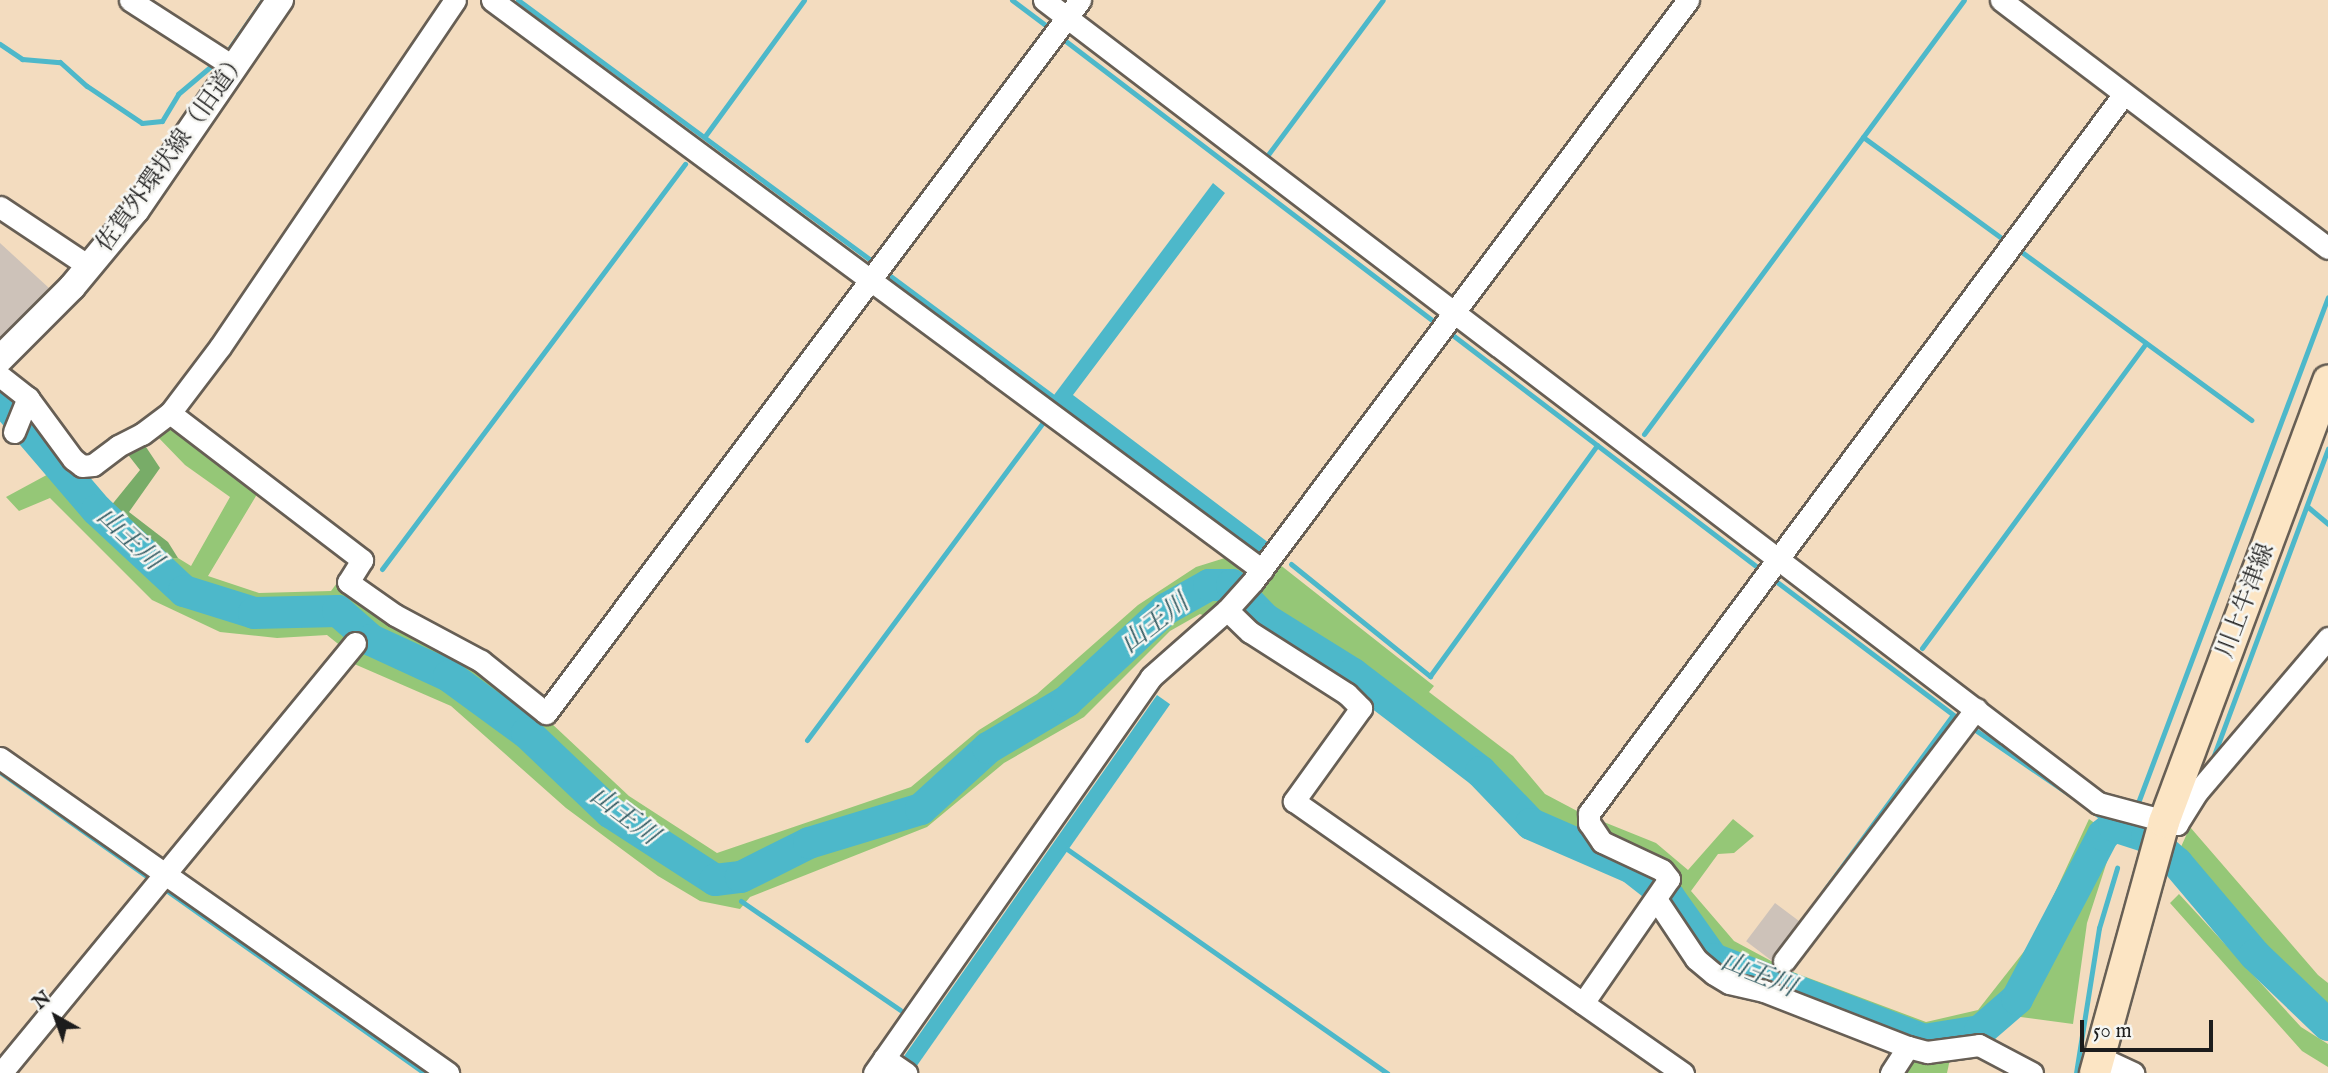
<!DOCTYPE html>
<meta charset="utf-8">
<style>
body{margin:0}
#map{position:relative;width:2328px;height:1073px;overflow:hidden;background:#f3dcbf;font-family:"IM FELL English","Noto Serif JP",serif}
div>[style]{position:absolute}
.industrial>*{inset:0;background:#cdc2b9;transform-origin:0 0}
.green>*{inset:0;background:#95c777}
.forest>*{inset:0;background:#78ac68}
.water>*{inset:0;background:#4db8ca;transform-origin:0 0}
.stream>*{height:5px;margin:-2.5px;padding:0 2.5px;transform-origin:2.5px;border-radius:2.5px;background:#4db8ca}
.river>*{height:32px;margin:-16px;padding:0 16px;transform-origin:16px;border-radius:16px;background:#4db8ca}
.roads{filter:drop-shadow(2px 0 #675f55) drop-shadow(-2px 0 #675f55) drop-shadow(0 2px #675f55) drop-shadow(0 -2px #675f55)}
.minor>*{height:21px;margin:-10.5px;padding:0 10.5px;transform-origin:10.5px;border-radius:10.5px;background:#fff}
.tertiary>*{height:26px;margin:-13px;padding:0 13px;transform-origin:13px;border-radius:13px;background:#fff}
.secondary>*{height:30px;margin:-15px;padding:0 15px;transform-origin:15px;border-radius:15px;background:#fce5c4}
span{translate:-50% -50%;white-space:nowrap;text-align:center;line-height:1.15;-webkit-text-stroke:5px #f6f6f2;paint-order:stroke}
.street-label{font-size:24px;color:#1c1c1c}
.water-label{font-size:26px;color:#305a62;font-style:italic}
.north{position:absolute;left:21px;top:982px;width:70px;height:70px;-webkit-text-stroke:5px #f6f6f2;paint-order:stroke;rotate:320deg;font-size:19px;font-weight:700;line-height:28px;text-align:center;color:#1c1c1c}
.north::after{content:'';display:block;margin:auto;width:24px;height:32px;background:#1c1c1c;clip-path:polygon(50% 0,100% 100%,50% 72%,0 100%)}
.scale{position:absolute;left:2080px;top:1020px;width:133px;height:32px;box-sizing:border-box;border:4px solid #1c1c1c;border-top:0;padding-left:9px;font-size:21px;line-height:24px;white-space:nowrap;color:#1c1c1c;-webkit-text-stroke:5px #f6f6f2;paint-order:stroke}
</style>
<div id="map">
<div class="industrial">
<i style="clip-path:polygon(0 243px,49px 288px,0 340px)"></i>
<i style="left:1775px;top:903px;width:38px;height:48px;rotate:37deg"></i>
</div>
<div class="green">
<i style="clip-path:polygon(170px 421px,259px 491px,208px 576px,259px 593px,331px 591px,337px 583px,394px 627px,474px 662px,550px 722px,629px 796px,717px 853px,911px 787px,979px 730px,1037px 694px,1138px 605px,1196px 567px,1228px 557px,1246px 569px,1239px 577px,1205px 577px,1150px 609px,1064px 693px,989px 738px,921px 800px,809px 836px,735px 869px,711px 869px,618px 807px,529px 723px,465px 674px,380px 636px,344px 607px,259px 608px,187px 584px,160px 560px,178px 558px,191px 566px,230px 497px,185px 465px,155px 434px)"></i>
<i style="clip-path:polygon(54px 471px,139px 568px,175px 592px,240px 618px,332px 616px,383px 655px,446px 683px,514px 731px,599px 813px,709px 884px,732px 886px,808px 850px,922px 812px,988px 758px,1071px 707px,1170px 612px,1208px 594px,1229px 595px,1208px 617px,1200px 614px,1170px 631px,1084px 717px,1004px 763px,927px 827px,750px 897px,740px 909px,700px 901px,658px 876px,566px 808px,451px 706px,352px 663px,342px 647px,327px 635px,277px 638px,220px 632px,152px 600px,50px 498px,19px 511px,6px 497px)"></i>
<i style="clip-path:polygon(1279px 564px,1434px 686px,1429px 692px,1513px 756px,1545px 794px,1579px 812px,1656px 843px,1688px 870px,1733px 819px,1754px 836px,1734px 853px,1718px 854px,1691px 891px,1734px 941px,1790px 971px,1926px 1022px,1978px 1010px,2033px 940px,2089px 819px,2100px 827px,2022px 975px,1982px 1021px,1925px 1033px,1717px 956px,1679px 899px,1657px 874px,1533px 816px,1486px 768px,1354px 664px,1271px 613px,1253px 592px)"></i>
<i style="clip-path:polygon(2190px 827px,2318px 975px,2328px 983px,2328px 1010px,2309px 994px,2180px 849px)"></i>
<i style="clip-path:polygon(2114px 840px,2087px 923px,2073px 1024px,2013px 1016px,2055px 954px,2104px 843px)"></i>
<i style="clip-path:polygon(2179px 894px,2301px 1027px,2328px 1044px,2328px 1067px,2302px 1051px,2170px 903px)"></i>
<i style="clip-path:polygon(1950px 1059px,1947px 1073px,1902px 1073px,1911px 1060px)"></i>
</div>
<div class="forest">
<i style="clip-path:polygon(122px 447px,146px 447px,160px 468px,129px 512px,168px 542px,178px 558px,160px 560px,110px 507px,140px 470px)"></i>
</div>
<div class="water">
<i style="clip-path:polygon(1213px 183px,1225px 193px,1073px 395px,1269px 543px,1260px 554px,1051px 399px)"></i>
<i style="left:1157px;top:695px;width:16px;height:463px;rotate:35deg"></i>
</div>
<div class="stream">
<i style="left:518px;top:0;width:438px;rotate:36.4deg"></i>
<i style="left:1012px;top:0;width:50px;rotate:36.9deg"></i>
<i style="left:1059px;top:36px;width:477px;rotate:37.3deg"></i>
<i style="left:0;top:44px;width:27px;rotate:34deg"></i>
<i style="left:22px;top:59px;width:38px;rotate:5deg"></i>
<i style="left:60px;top:62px;width:36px;rotate:42deg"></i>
<i style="left:87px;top:86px;width:66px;rotate:33.9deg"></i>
<i style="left:142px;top:123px;width:20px;rotate:-6deg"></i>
<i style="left:162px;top:121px;width:31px;rotate:-59deg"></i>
<i style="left:178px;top:94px;width:51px;rotate:-40.2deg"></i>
<i style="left:225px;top:55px;width:67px;rotate:-55.4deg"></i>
<i style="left:705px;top:136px;width:168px;rotate:-53.9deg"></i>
<i style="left:1863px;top:137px;width:173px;rotate:36.1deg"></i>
<i style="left:1264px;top:160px;width:199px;rotate:-53.4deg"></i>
<i style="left:2019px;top:250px;width:288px;rotate:36.2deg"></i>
<i style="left:889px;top:275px;width:204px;rotate:36.6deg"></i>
<i style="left:1446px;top:330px;width:397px;rotate:37.3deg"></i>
<i style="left:1644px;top:434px;width:539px;rotate:-53.6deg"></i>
<i style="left:2308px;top:507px;width:26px;rotate:40deg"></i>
<i style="left:1291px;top:564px;width:179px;rotate:38.9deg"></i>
<i style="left:1430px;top:676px;width:285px;rotate:-54.1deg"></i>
<i style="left:382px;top:569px;width:506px;rotate:-53.2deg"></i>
<i style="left:1769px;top:576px;width:239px;rotate:37deg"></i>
<i style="left:1922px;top:648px;width:378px;rotate:-53.7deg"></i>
<i style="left:1968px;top:725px;width:135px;rotate:34.4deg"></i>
<i style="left:807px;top:740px;width:395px;rotate:-53.4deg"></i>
<i style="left:2214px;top:755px;width:327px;rotate:-69.6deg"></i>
<i style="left:0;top:772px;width:183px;rotate:35.4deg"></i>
<i style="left:2139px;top:800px;width:537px;rotate:-69.41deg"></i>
<i style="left:2092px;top:811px;width:27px;rotate:34deg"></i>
<i style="left:1067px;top:849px;width:391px;rotate:35deg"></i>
<i style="left:166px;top:890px;width:316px;rotate:35.3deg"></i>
<i style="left:1824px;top:891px;width:218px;rotate:-53.8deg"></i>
<i style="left:741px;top:901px;width:193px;rotate:34.4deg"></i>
<i style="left:2076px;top:1073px;width:147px;rotate:-81deg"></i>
<i style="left:2099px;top:928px;width:63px;rotate:-73.3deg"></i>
</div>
<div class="river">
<i style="left:0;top:397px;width:149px;rotate:49.4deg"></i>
<i style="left:97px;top:510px;width:119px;rotate:43deg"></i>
<i style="left:184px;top:591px;width:73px;rotate:17.4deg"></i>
<i style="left:254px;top:613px;width:84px;rotate:-1.4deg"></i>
<i style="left:338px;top:611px;width:44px;rotate:41.3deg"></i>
<i style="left:371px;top:640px;width:86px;rotate:24.8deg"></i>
<i style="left:449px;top:676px;width:97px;rotate:36.2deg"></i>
<i style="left:527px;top:733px;width:115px;rotate:43.6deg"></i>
<i style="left:610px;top:812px;width:125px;rotate:32.9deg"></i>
<i style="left:715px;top:880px;width:26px;rotate:-7deg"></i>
<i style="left:741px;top:877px;width:76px;rotate:-26.6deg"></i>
<i style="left:809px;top:843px;width:117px;rotate:-16.9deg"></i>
<i style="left:921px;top:809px;width:91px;rotate:-42.3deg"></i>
<i style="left:988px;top:748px;width:92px;rotate:-30.7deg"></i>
<i style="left:1067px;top:701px;width:135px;rotate:-42.9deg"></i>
<i style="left:1166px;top:609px;width:49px;rotate:-29.2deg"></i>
<i style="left:1209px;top:585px;width:23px"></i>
<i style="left:1232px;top:585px;width:47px;rotate:45.9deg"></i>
<i style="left:1265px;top:619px;width:104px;rotate:32deg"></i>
<i style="left:1353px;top:674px;width:161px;rotate:37.4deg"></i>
<i style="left:1481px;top:772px;width:72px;rotate:46.1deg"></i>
<i style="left:1531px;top:824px;width:110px;rotate:23.5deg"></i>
<i style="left:1632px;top:868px;width:47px;rotate:38.1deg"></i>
<i style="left:1669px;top:897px;width:76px;rotate:54.6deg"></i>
<i style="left:1713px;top:959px;width:226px;rotate:21deg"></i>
<i style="left:1924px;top:1040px;width:57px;rotate:-9.1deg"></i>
<i style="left:1980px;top:1031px;width:49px;rotate:-40.9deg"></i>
<i style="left:2017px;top:999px;width:185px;rotate:-62.3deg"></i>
<i style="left:2103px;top:835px;width:14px;rotate:-39deg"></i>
<i style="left:2114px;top:826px;width:35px;rotate:18deg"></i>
<i style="left:2147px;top:837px;width:40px;rotate:41deg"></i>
<i style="left:2177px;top:863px;width:121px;rotate:49.7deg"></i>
<i style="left:2255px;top:955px;width:101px;rotate:43.8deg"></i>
</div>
<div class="roads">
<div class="minor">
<i style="left:130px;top:0;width:124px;rotate:32.8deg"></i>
<i style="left:492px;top:0;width:958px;rotate:36.51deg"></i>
<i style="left:1044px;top:0;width:1325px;rotate:37.3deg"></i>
<i style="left:2098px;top:803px;width:82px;rotate:14.9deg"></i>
<i style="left:2177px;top:824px;width:39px;rotate:-58deg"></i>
<i style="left:2198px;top:791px;width:201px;rotate:-49.6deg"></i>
<i style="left:2001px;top:0;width:410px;rotate:37.2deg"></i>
<i style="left:0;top:207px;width:108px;rotate:33.7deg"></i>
<i style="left:0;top:376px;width:36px;rotate:38deg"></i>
<i style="left:28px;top:398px;width:76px;rotate:53.6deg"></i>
<i style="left:73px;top:459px;width:11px;rotate:38deg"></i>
<i style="left:82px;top:466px;width:11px;rotate:-5deg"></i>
<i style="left:93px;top:465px;width:31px;rotate:-37deg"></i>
<i style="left:118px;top:446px;width:27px;rotate:-27deg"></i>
<i style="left:142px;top:434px;width:35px;rotate:-37deg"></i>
<i style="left:170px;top:413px;width:83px;rotate:-52.9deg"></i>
<i style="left:220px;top:347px;width:419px;rotate:-55.9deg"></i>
<i style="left:170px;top:413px;width:242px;rotate:37.4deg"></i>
<i style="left:362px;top:560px;width:26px;rotate:122deg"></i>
<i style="left:348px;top:582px;width:57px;rotate:35.1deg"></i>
<i style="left:395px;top:615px;width:98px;rotate:28.1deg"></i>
<i style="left:481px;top:661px;width:83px;rotate:38.7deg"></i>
<i style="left:546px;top:713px;width:891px;rotate:-53.17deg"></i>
<i style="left:14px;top:432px;width:37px;rotate:-68deg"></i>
<i style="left:1227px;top:610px;width:32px;rotate:44deg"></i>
<i style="left:1250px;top:632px;width:115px;rotate:32.6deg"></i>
<i style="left:1347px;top:694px;width:20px;rotate:45deg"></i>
<i style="left:1361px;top:708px;width:115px;rotate:125.8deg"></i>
<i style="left:1294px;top:801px;width:475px;rotate:35deg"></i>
<i style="left:0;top:758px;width:548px;rotate:35.11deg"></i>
<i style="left:1656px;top:899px;width:72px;rotate:56.3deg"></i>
<i style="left:1696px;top:959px;width:23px;rotate:40deg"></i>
<i style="left:1714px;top:974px;width:17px;rotate:31deg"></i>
<i style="left:1729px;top:983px;width:36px;rotate:13deg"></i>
<i style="left:1764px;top:991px;width:155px;rotate:21.3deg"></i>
<i style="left:1784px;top:961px;width:317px;rotate:-52.7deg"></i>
<i style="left:1583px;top:1003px;width:151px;rotate:-55.3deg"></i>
<i style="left:1669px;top:879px;width:11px;rotate:-128deg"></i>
<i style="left:1662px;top:870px;width:66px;rotate:-155deg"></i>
<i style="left:1602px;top:842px;width:23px;rotate:-124deg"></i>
<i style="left:1589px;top:823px;width:10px;rotate:-90deg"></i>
<i style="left:1589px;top:813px;width:896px;rotate:-53.35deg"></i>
<i style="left:2099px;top:1057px;width:38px;rotate:25deg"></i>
<i style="left:884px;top:1058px;width:27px;rotate:34deg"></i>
<i style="left:1px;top:1073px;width:557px;rotate:-50.54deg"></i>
<i style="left:874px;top:1073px;width:483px;rotate:-55deg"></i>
<i style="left:1151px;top:677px;width:101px;rotate:-41.4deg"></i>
<i style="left:1227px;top:610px;width:39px;rotate:-48deg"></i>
<i style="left:1253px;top:581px;width:726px;rotate:-53.18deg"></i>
<i style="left:1891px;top:1073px;width:31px;rotate:-57deg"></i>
<i style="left:1908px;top:1047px;width:20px;rotate:15deg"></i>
<i style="left:1927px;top:1052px;width:52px;rotate:-7.7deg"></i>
<i style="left:1979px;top:1045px;width:60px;rotate:27.8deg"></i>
</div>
<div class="tertiary">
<i style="left:0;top:359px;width:102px;rotate:-45deg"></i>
<i style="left:72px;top:287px;width:100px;rotate:-50.3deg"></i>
<i style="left:136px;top:210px;width:255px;rotate:-55.6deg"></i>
</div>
<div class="secondary">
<i style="left:2095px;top:1073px;width:260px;rotate:-74.6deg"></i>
<i style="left:2164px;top:822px;width:471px;rotate:-69.6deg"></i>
</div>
</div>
<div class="street-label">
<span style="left:173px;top:152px;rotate:-54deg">佐賀外環状線（旧道）</span>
<span style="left:2246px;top:601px;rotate:-69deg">川上牛津線</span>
</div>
<div class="water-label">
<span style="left:129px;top:539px;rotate:43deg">山王川</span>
<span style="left:1155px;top:624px;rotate:-38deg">山王川</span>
<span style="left:624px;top:816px;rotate:37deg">山王川</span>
<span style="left:1758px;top:975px;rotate:22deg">山王川</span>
</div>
<div class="north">N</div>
<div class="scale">50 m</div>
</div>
